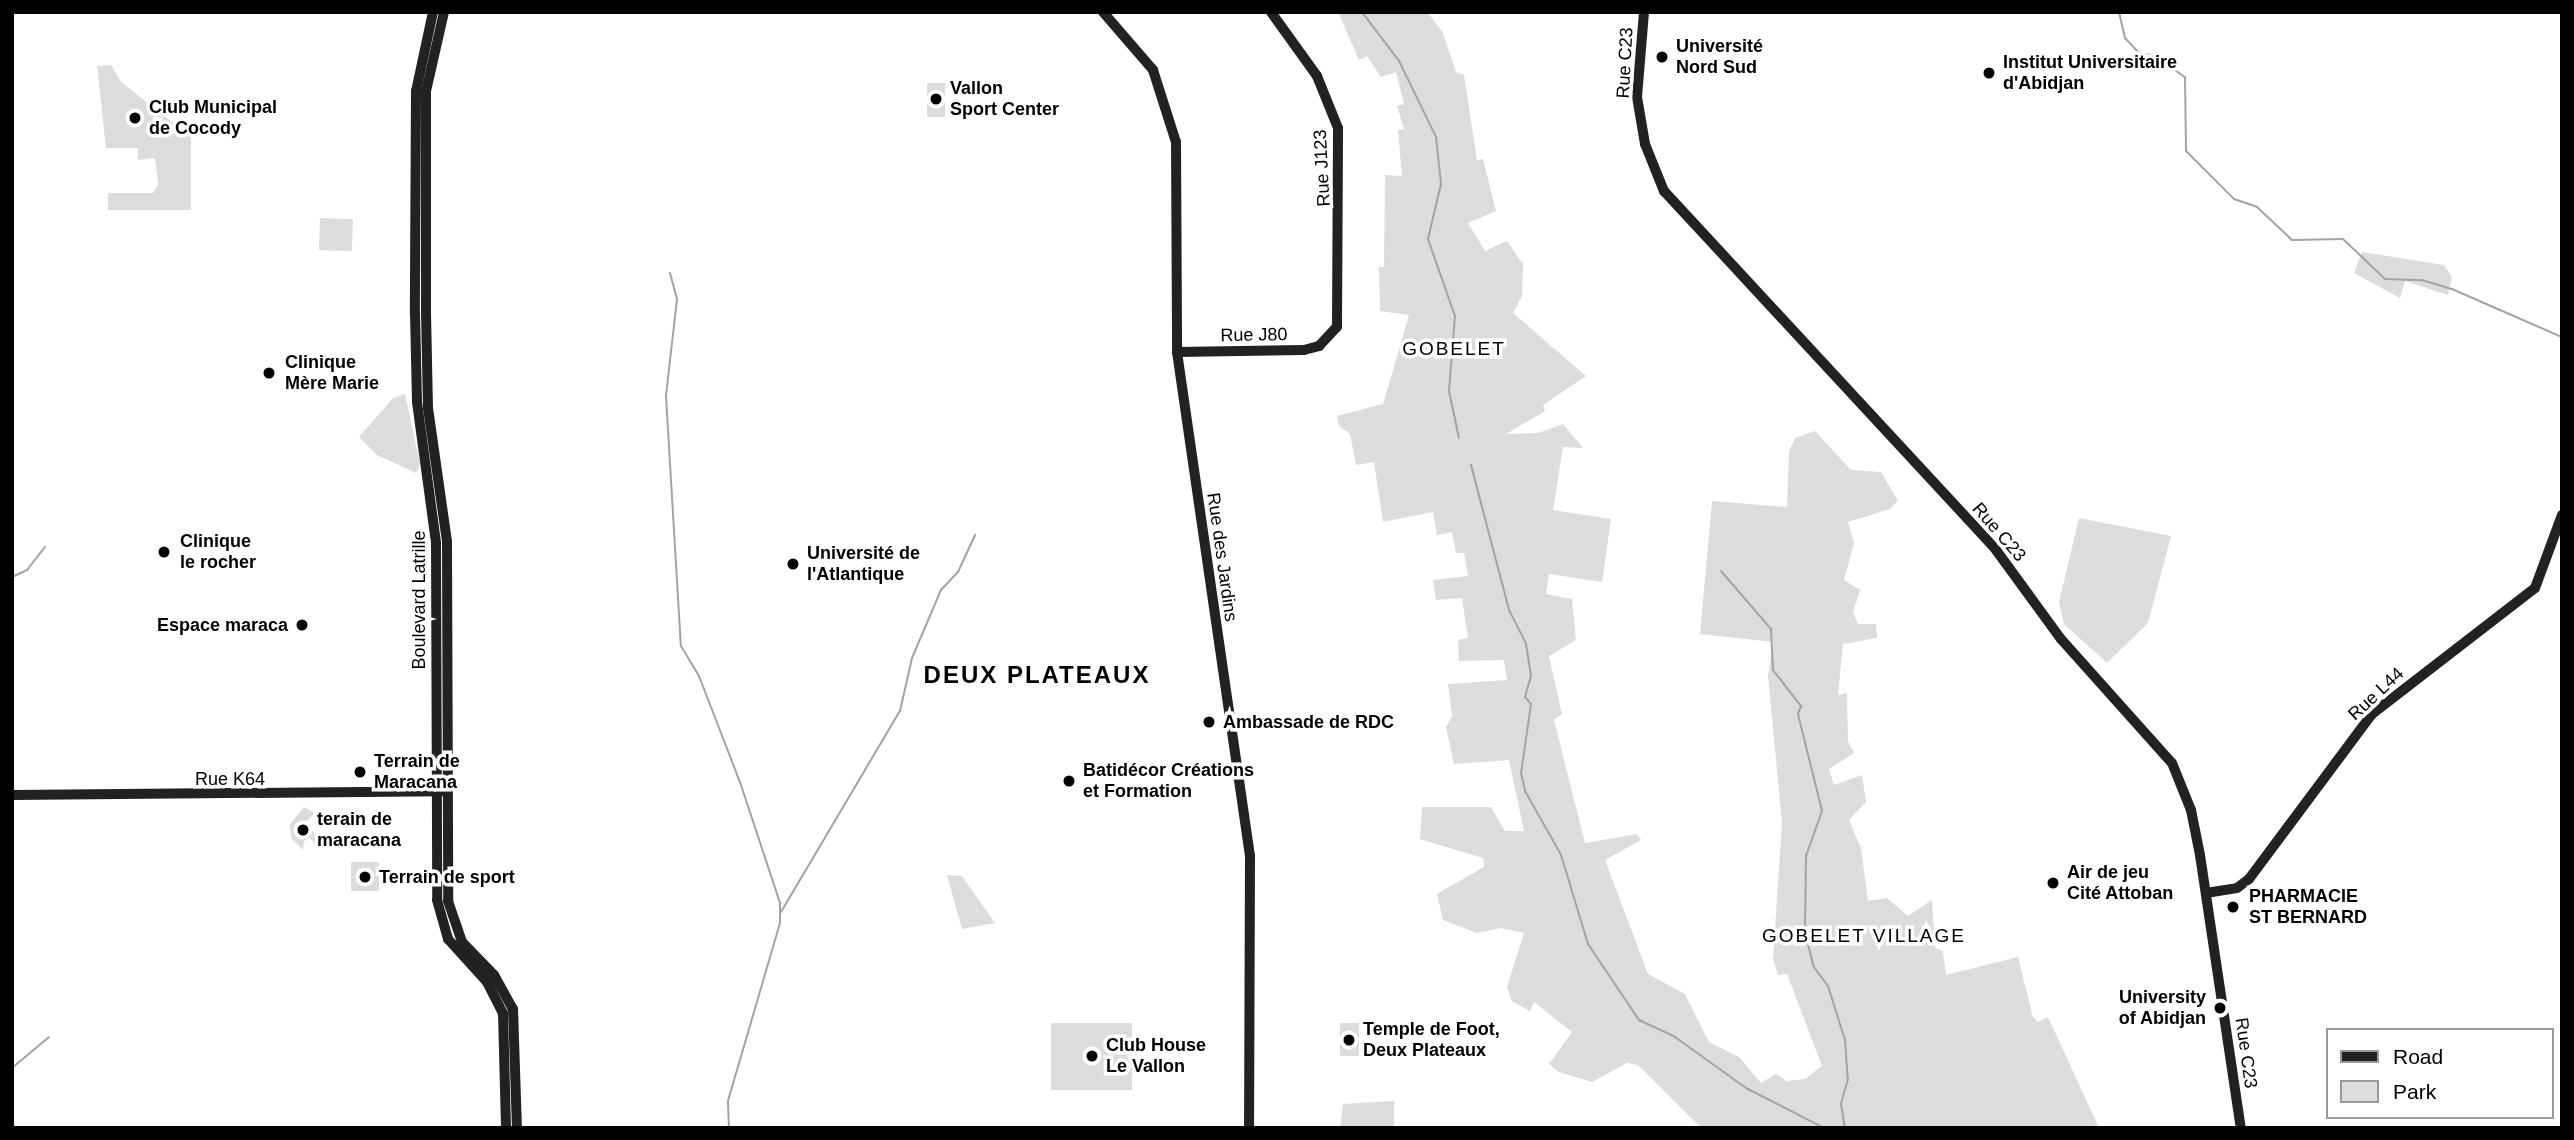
<!DOCTYPE html>
<meta charset="utf-8">
<style>
body{margin:0}
#map{position:relative;width:2574px;height:1140px;overflow:hidden;background:#fff;font-family:Arial,sans-serif}
div>[style]{position:absolute}
.green>*{inset:0;background:#dcdcdc;transform-origin:0 0}
.stream>*{height:2px;margin:-1px;padding:0 1px;transform-origin:1px;border-radius:1px;background:#a3a3a3}
.secondary>*{height:10px;margin:-5px;padding:0 5px;transform-origin:5px;border-radius:5px;background:#222}
.dots>*{width:19px;height:19px;translate:-50% -50%;box-sizing:border-box;border:4px solid #fff;border-radius:50%}
span{translate:-50% -50%;white-space:nowrap;text-align:center;line-height:1.15;-webkit-text-stroke:7px #fff;paint-order:stroke}
.poi-label{font-size:18px;color:#000;font-weight:700}
.left{translate:0 -50%;text-align:left}
.right{translate:-100% -50%;text-align:right}
.street-label{font-size:18px;color:#000}
.neighbourhood-label{font-size:19px;color:#000;letter-spacing:2px}
.district-label{font-size:24px;color:#000;font-weight:700;letter-spacing:2px}
.frame{position:absolute;inset:0;border:14px solid #000;pointer-events:none}
.legend{position:absolute;left:2326px;top:1028px;width:228px;height:91px;box-sizing:border-box;background:#fff;border:2px solid #999;margin:0;padding:9px 12px;list-style:none;font-size:21px;color:#000}
.legend li{display:flex;align-items:center;gap:14px;height:35px}
.legend b{width:35px;border:2px solid #999}
</style>
<div id="map">
<div class="green">
<i style="clip-path:polygon(1338px 12px,1427px 12px,1442px 31px,1456px 72px,1464px 75px,1477px 160px,1483px 159px,1496px 211px,1468px 223px,1485px 251px,1507px 241px,1523px 264px,1522px 296px,1513px 313px,1586px 376px,1543px 405px,1545px 411px,1506px 434px,1538px 433px,1563px 424px,1583px 448px,1563px 447px,1553px 510px,1611px 519px,1602px 582px,1549px 574px,1546px 594px,1572px 599px,1576px 640px,1549px 656px,1562px 714px,1554px 720px,1585px 843px,1637px 834px,1641px 840px,1605px 860px,1648px 974px,1685px 994px,1709px 1042px,1739px 1057px,1761px 1083px,1776px 1074px,1787px 1081px,1805px 1079px,1822px 1066px,1787px 974px,1778px 975px,1773px 959px,1782px 823px,1768px 676px,1773px 642px,1700px 634px,1712px 501px,1787px 507px,1789px 451px,1795px 438px,1815px 431px,1851px 470px,1881px 472px,1898px 501px,1890px 509px,1848px 522px,1854px 543px,1844px 580px,1860px 590px,1853px 613px,1858px 624px,1876px 624px,1877px 638px,1843px 644px,1838px 695px,1847px 693px,1848px 741px,1854px 753px,1829px 769px,1834px 785px,1862px 775px,1866px 802px,1849px 820px,1861px 848px,1868px 901px,1887px 898px,1908px 916px,1932px 900px,1935px 948px,1943px 951px,1946px 975px,2018px 957px,2033px 1017px,2038px 1022px,2048px 1017px,2099px 1128px,1701px 1128px,1638px 1065px,1627px 1063px,1592px 1082px,1559px 1072px,1549px 1064px,1572px 1032px,1534px 1002px,1530px 1011px,1512px 1001px,1507px 987px,1524px 933px,1501px 928px,1477px 933px,1443px 920px,1437px 894px,1484px 867px,1483px 858px,1420px 839px,1422px 807px,1491px 807px,1505px 831px,1524px 831px,1509px 760px,1454px 764px,1446px 727px,1452px 716px,1448px 684px,1507px 680px,1504px 660px,1459px 661px,1458px 640px,1468px 638px,1462px 598px,1436px 600px,1433px 580px,1468px 576px,1464px 553px,1456px 553px,1452px 532px,1437px 535px,1433px 512px,1383px 522px,1374px 462px,1356px 465px,1350px 434px,1339px 426px,1337px 416px,1383px 404px,1409px 315px,1380px 311px,1379px 267px,1384px 267px,1385px 175px,1402px 176px,1398px 130px,1404px 129px,1397px 106px,1404px 104px,1396px 72px,1381px 77px,1367px 56px,1359px 60px)"></i>
<i style="clip-path:polygon(111px 65px,121px 82px,191px 137px,191px 210px,108px 210px,108px 193px,153px 193px,158px 184px,155px 158px,138px 160px,138px 148px,106px 148px,97px 66px)"></i>
<i style="left:927px;top:83px;width:18px;height:34px"></i>
<i style="left:320px;top:218px;width:33px;height:32px;rotate:2deg"></i>
<i style="clip-path:polygon(2362px 252px,2444px 265px,2452px 277px,2448px 295px,2405px 281px,2400px 298px,2354px 273px)"></i>
<i style="clip-path:polygon(405px 394px,420px 464px,416px 473px,377px 455px,359px 437px,393px 398px)"></i>
<i style="clip-path:polygon(2079px 518px,2171px 536px,2148px 623px,2107px 663px,2064px 624px,2059px 602px)"></i>
<i style="clip-path:polygon(304px 807px,315px 813px,307px 821px,317px 839px,316px 845px,310px 838px,304px 841px,303px 850px,291px 838px,290px 824px)"></i>
<i style="left:351px;top:862px;width:28px;height:29px"></i>
<i style="clip-path:polygon(947px 875px,962px 876px,995px 923px,962px 929px)"></i>
<i style="left:1051px;top:1023px;width:81px;height:67px"></i>
<i style="left:1340px;top:1023px;width:19px;height:33px"></i>
<i style="clip-path:polygon(1394px 1101px,1394px 1128px,1340px 1128px,1343px 1104px)"></i>
</div>
<div class="stream">
<i style="left:1362px;top:12px;width:61px;rotate:52.9deg"></i>
<i style="left:1399px;top:61px;width:85px;rotate:64deg"></i>
<i style="left:1436px;top:137px;width:47px;rotate:83.9deg"></i>
<i style="left:1441px;top:184px;width:57px;rotate:103.3deg"></i>
<i style="left:1428px;top:239px;width:82px;rotate:70.7deg"></i>
<i style="left:1455px;top:316px;width:75px;rotate:94.6deg"></i>
<i style="left:1449px;top:391px;width:48px;rotate:78deg"></i>
<i style="left:2119px;top:12px;width:27px;rotate:77deg"></i>
<i style="left:2125px;top:38px;width:19px;rotate:47deg"></i>
<i style="left:2138px;top:52px;width:20px;rotate:15deg"></i>
<i style="left:2157px;top:57px;width:34px;rotate:36deg"></i>
<i style="left:2185px;top:77px;width:74px;rotate:89.2deg"></i>
<i style="left:2186px;top:151px;width:68px;rotate:45deg"></i>
<i style="left:2234px;top:199px;width:24px;rotate:19deg"></i>
<i style="left:2257px;top:207px;width:48px;rotate:43.3deg"></i>
<i style="left:2292px;top:240px;width:51px;rotate:-1.1deg"></i>
<i style="left:2343px;top:239px;width:58px;rotate:43.6deg"></i>
<i style="left:2385px;top:279px;width:37px;rotate:2deg"></i>
<i style="left:2422px;top:280px;width:31px;rotate:17deg"></i>
<i style="left:2452px;top:289px;width:120px;rotate:23.6deg"></i>
<i style="left:670px;top:273px;width:27px;rotate:75deg"></i>
<i style="left:677px;top:299px;width:98px;rotate:96.5deg"></i>
<i style="left:666px;top:396px;width:250px;rotate:86.6deg"></i>
<i style="left:681px;top:646px;width:35px;rotate:59deg"></i>
<i style="left:699px;top:676px;width:114px;rotate:68.9deg"></i>
<i style="left:740px;top:782px;width:127px;rotate:71.7deg"></i>
<i style="left:780px;top:903px;width:20px;rotate:90deg"></i>
<i style="left:780px;top:923px;width:185px;rotate:106.3deg"></i>
<i style="left:728px;top:1101px;width:27px;rotate:88deg"></i>
<i style="left:1471px;top:465px;width:150px;rotate:75.3deg"></i>
<i style="left:1509px;top:610px;width:38px;rotate:63deg"></i>
<i style="left:1526px;top:644px;width:32px;rotate:81deg"></i>
<i style="left:1531px;top:676px;width:22px;rotate:106deg"></i>
<i style="left:1525px;top:697px;width:9px;rotate:49deg"></i>
<i style="left:1531px;top:704px;width:70px;rotate:98.2deg"></i>
<i style="left:1521px;top:773px;width:18px;rotate:77deg"></i>
<i style="left:1525px;top:791px;width:73px;rotate:60.6deg"></i>
<i style="left:1561px;top:855px;width:93px;rotate:73.1deg"></i>
<i style="left:1588px;top:944px;width:92px;rotate:56.1deg"></i>
<i style="left:1639px;top:1020px;width:40px;rotate:25deg"></i>
<i style="left:1675px;top:1037px;width:87px;rotate:35.7deg"></i>
<i style="left:1746px;top:1088px;width:88px;rotate:27.1deg"></i>
<i style="left:1721px;top:571px;width:77px;rotate:49.2deg"></i>
<i style="left:1771px;top:629px;width:41px;rotate:87.2deg"></i>
<i style="left:1773px;top:670px;width:46px;rotate:52.1deg"></i>
<i style="left:1801px;top:706px;width:9px;rotate:111deg"></i>
<i style="left:1798px;top:714px;width:100px;rotate:76.1deg"></i>
<i style="left:1822px;top:811px;width:48px;rotate:109.6deg"></i>
<i style="left:1806px;top:856px;width:76px;rotate:90.8deg"></i>
<i style="left:1805px;top:932px;width:36px;rotate:76deg"></i>
<i style="left:1814px;top:967px;width:24px;rotate:54deg"></i>
<i style="left:1828px;top:986px;width:57px;rotate:72.5deg"></i>
<i style="left:1845px;top:1040px;width:39px;rotate:86deg"></i>
<i style="left:1848px;top:1079px;width:26px;rotate:106deg"></i>
<i style="left:1841px;top:1104px;width:24px;rotate:81deg"></i>
<i style="left:12px;top:577px;width:17px;rotate:-25deg"></i>
<i style="left:27px;top:570px;width:29px;rotate:-52deg"></i>
<i style="left:781px;top:912px;width:234px;rotate:-59.4deg"></i>
<i style="left:900px;top:711px;width:54px;rotate:-77.2deg"></i>
<i style="left:912px;top:658px;width:74px;rotate:-66.9deg"></i>
<i style="left:941px;top:590px;width:25px;rotate:-47deg"></i>
<i style="left:958px;top:572px;width:41px;rotate:-65.3deg"></i>
<i style="left:12px;top:1068px;width:48px;rotate:-40deg"></i>
</div>
<div class="secondary">
<i style="left:433px;top:12px;width:81px;rotate:102.1deg"></i>
<i style="left:416px;top:91px;width:222px;rotate:90.3deg"></i>
<i style="left:415px;top:313px;width:89px;rotate:88.7deg"></i>
<i style="left:417px;top:402px;width:142px;rotate:82.3deg"></i>
<i style="left:436px;top:543px;width:357px;rotate:89.8deg"></i>
<i style="left:437px;top:900px;width:41px;rotate:74.2deg"></i>
<i style="left:448px;top:939px;width:58px;rotate:47.8deg"></i>
<i style="left:487px;top:982px;width:35px;rotate:63deg"></i>
<i style="left:503px;top:1013px;width:115px;rotate:88.5deg"></i>
<i style="left:444px;top:12px;width:81px;rotate:102.8deg"></i>
<i style="left:426px;top:91px;width:222px;rotate:90deg"></i>
<i style="left:426px;top:313px;width:95px;rotate:88.8deg"></i>
<i style="left:428px;top:408px;width:135px;rotate:81.9deg"></i>
<i style="left:447px;top:542px;width:359px;rotate:89.8deg"></i>
<i style="left:448px;top:901px;width:43px;rotate:71.1deg"></i>
<i style="left:462px;top:942px;width:46px;rotate:45.9deg"></i>
<i style="left:494px;top:975px;width:39px;rotate:61deg"></i>
<i style="left:513px;top:1009px;width:119px;rotate:88.1deg"></i>
<i style="left:1103px;top:12px;width:77px;rotate:49.2deg"></i>
<i style="left:1153px;top:70px;width:76px;rotate:72.3deg"></i>
<i style="left:1176px;top:142px;width:210px;rotate:89.7deg"></i>
<i style="left:1177px;top:352px;width:509px;rotate:81.76deg"></i>
<i style="left:1250px;top:856px;width:272px;rotate:90.2deg"></i>
<i style="left:1644px;top:12px;width:85px;rotate:94.7deg"></i>
<i style="left:1637px;top:97px;width:48px;rotate:80.3deg"></i>
<i style="left:1645px;top:144px;width:51px;rotate:68deg"></i>
<i style="left:1664px;top:191px;width:489px;rotate:47.2deg"></i>
<i style="left:1996px;top:550px;width:110px;rotate:53.9deg"></i>
<i style="left:2061px;top:639px;width:166px;rotate:48.2deg"></i>
<i style="left:2172px;top:763px;width:51px;rotate:68deg"></i>
<i style="left:2191px;top:810px;width:46px;rotate:78.7deg"></i>
<i style="left:2200px;top:855px;width:276px;rotate:81.5deg"></i>
<i style="left:1177px;top:352px;width:127px;rotate:-0.9deg"></i>
<i style="left:1304px;top:350px;width:16px;rotate:-15deg"></i>
<i style="left:1319px;top:346px;width:26px;rotate:-47deg"></i>
<i style="left:1337px;top:327px;width:199px;rotate:-89.7deg"></i>
<i style="left:1338px;top:128px;width:56px;rotate:-112deg"></i>
<i style="left:1317px;top:76px;width:79px;rotate:-125.7deg"></i>
<i style="left:12px;top:795px;width:432px;rotate:-0.5deg"></i>
<i style="left:2206px;top:893px;width:31px;rotate:-9deg"></i>
<i style="left:2237px;top:888px;width:15px;rotate:-37deg"></i>
<i style="left:2249px;top:879px;width:206px;rotate:-53.3deg"></i>
<i style="left:2372px;top:714px;width:206px;rotate:-37.7deg"></i>
<i style="left:2535px;top:588px;width:78px;rotate:-69.7deg"></i>
</div>
<div class="dots">
<i style="left:1662px;top:57px;background:#000"></i>
<i style="left:1989px;top:73px;background:#000"></i>
<i style="left:936px;top:99px;background:#000"></i>
<i style="left:135px;top:118px;background:#000"></i>
<i style="left:269px;top:373px;background:#000"></i>
<i style="left:164px;top:552px;background:#000"></i>
<i style="left:793px;top:564px;background:#000"></i>
<i style="left:302px;top:625px;background:#000"></i>
<i style="left:1209px;top:722px;background:#000"></i>
<i style="left:360px;top:772px;background:#000"></i>
<i style="left:1069px;top:781px;background:#000"></i>
<i style="left:303px;top:830px;background:#000"></i>
<i style="left:365px;top:877px;background:#000"></i>
<i style="left:2053px;top:883px;background:#000"></i>
<i style="left:2233px;top:907px;background:#000"></i>
<i style="left:2220px;top:1008px;background:#000"></i>
<i style="left:1349px;top:1040px;background:#000"></i>
<i style="left:1092px;top:1056px;background:#000"></i>
</div>
<div class="poi-label">
<span class="left" style="left:1676px;top:57px">Université<br>Nord Sud</span>
<span class="left" style="left:2003px;top:73px">Institut Universitaire<br>d'Abidjan</span>
<span class="left" style="left:950px;top:99px">Vallon<br>Sport Center</span>
<span class="left" style="left:149px;top:118px">Club Municipal<br>de Cocody</span>
<span class="left" style="left:285px;top:373px">Clinique<br>Mère Marie</span>
<span class="left" style="left:180px;top:552px">Clinique<br>le rocher</span>
<span class="left" style="left:807px;top:564px">Université de<br>l'Atlantique</span>
<span class="right" style="left:288px;top:625px">Espace maraca</span>
<span class="left" style="left:1223px;top:722px">Ambassade de RDC</span>
<span class="left" style="left:374px;top:772px">Terrain de<br>Maracana</span>
<span class="left" style="left:1083px;top:781px">Batidécor Créations<br>et Formation</span>
<span class="left" style="left:317px;top:830px">terain de<br>maracana</span>
<span class="left" style="left:2067px;top:883px">Air de jeu<br>Cité Attoban</span>
<span class="left" style="left:379px;top:877px">Terrain de sport</span>
<span class="left" style="left:2249px;top:907px">PHARMACIE<br>ST BERNARD</span>
<span class="right" style="left:2206px;top:1008px">University<br>of Abidjan</span>
<span class="left" style="left:1363px;top:1040px">Temple de Foot,<br>Deux Plateaux</span>
<span class="left" style="left:1106px;top:1056px">Club House<br>Le Vallon</span>
</div>
<div class="street-label">
<span style="left:1625px;top:63px;rotate:-87deg">Rue C23</span>
<span style="left:1322px;top:168px;rotate:-93deg">Rue J123</span>
<span style="left:1254px;top:335px;rotate:-1deg">Rue J80</span>
<span style="left:1999px;top:532px;rotate:49deg">Rue C23</span>
<span style="left:1222px;top:557px;rotate:82deg">Rue des Jardins</span>
<span style="left:419px;top:600px;rotate:-90deg">Boulevard Latrille</span>
<span style="left:2376px;top:694px;rotate:-43deg">Rue L44</span>
<span style="left:230px;top:779px">Rue K64</span>
<span style="left:2246px;top:1053px;rotate:82deg">Rue C23</span>
</div>
<div class="neighbourhood-label">
<span style="left:1454px;top:349px">GOBELET</span>
<span style="left:1864px;top:936px">GOBELET VILLAGE</span>
</div>
<div class="district-label">
<span style="left:1037px;top:675px">DEUX PLATEAUX</span>
</div>
<div class="frame"></div>
<ul class="legend">
<li><b style="height:9px;background:#222"></b>Road</li>
<li><b style="height:19px;background:#dcdcdc"></b>Park</li>
</ul>
</div>
